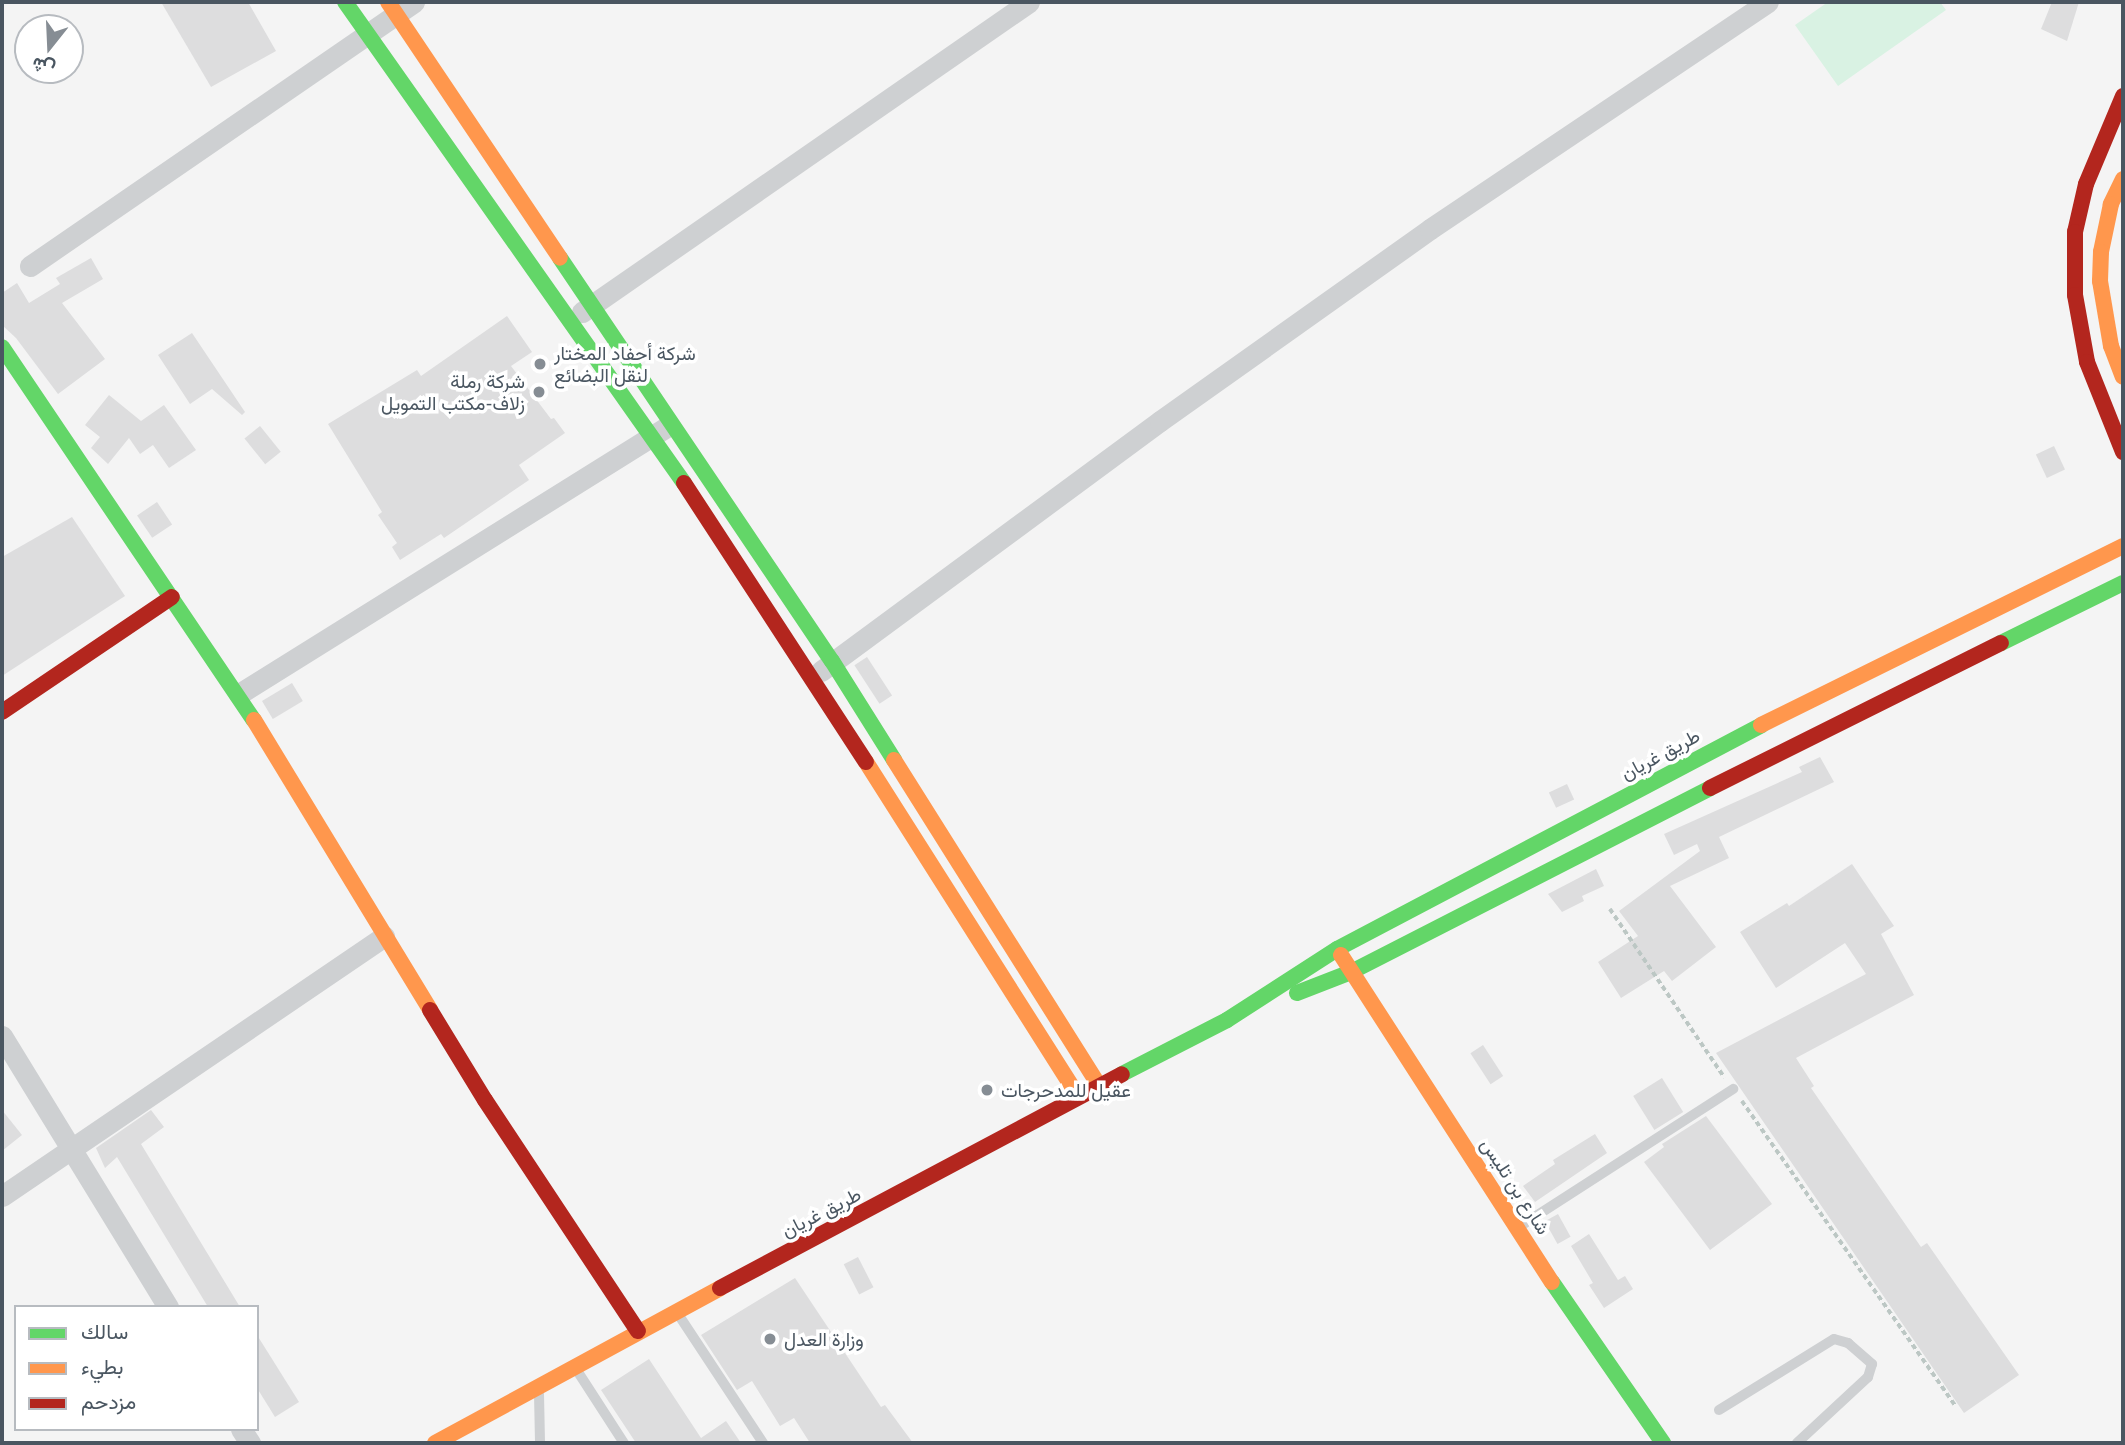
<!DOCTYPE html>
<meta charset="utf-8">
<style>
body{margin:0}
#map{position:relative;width:2125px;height:1445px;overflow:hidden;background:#f4f4f4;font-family:Lato,Vazirmatn,sans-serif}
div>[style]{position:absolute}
.green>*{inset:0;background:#d9f2e3}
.building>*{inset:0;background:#ddddde;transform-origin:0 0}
.path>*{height:3.5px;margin-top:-1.75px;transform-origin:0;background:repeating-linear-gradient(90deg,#bcc7c4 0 5px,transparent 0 8.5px)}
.lane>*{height:10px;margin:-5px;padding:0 5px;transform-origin:5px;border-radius:5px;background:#ced0d2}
.street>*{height:21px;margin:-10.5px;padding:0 10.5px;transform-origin:10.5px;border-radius:10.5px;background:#ced0d2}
.fast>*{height:16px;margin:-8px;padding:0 8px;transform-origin:8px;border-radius:8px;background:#63d668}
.slow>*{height:16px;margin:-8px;padding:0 8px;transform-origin:8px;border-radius:8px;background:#ff974d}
.jam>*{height:16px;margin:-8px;padding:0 8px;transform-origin:8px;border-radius:8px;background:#b3261e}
.dots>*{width:19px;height:19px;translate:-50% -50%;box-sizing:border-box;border:4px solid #fff;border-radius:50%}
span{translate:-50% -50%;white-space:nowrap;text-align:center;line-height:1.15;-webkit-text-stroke:7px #fff;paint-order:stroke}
.poi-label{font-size:19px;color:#4a5661}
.left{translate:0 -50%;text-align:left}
.right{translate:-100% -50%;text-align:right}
.street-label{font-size:19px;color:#4a5661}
.frame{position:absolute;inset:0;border:4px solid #4a5661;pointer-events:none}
.legend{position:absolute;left:14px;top:1305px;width:245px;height:126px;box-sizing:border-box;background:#fff;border:2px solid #b7bbc0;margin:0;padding:9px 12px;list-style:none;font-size:21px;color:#4a5661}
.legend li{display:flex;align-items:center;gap:14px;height:35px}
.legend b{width:35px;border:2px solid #b7bbc0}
.north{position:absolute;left:14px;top:14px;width:70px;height:70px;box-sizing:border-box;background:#fff;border:2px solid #b7bbc0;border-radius:50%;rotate:198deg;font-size:19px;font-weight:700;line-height:28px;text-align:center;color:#4a5661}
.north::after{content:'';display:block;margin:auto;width:24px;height:32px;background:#868d94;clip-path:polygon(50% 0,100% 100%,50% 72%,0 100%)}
</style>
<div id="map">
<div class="green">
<i style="clip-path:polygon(1828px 2px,1940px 2px,1946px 10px,1838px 86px,1795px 25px)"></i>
</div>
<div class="building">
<i style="clip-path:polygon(161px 2px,248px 2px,276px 51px,211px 87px)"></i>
<i style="clip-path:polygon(2052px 2px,2079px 2px,2067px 41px,2041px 29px)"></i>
<i style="clip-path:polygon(91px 258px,103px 279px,62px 303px,105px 359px,58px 394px,16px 338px,2px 325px,2px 293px,17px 283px,29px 303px,60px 284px,56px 278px)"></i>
<i style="clip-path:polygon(507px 316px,532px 352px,511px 366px,551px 419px,554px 418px,565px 433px,519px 465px,529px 480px,444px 538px,441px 534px,400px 560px,392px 547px,397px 543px,378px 515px,382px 512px,328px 424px,417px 370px,421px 376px)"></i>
<i style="clip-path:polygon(192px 333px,245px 412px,242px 415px,212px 389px,190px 404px,158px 355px)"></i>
<i style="clip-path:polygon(109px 395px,141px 421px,164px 405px,196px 450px,169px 468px,153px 445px,140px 454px,129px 438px,108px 464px,91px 448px,100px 437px,85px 425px)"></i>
<i style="left:260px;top:426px;width:33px;height:20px;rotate:51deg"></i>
<i style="left:2054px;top:446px;width:26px;height:20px;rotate:65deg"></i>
<i style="left:157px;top:502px;width:27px;height:24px;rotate:56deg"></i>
<i style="clip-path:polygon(72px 517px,125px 596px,2px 676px,2px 557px)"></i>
<i style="left:867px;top:657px;width:46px;height:15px;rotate:57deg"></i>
<i style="left:292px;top:683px;width:21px;height:35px;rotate:59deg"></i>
<i style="clip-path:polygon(1820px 757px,1834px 782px,1719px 837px,1729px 858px,1670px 886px,1716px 947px,1672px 981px,1664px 971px,1621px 998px,1598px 962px,1638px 936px,1619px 911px,1700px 851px,1697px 844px,1674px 855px,1664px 834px,1802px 772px,1799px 767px)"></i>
<i style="left:1567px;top:784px;width:17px;height:20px;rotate:65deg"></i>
<i style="clip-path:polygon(1852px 864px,1894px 926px,1881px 934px,1914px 995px,1796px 1058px,1814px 1086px,1811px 1088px,1921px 1247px,1927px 1243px,2019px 1375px,1964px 1413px,1716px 1053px,1866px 974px,1845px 943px,1776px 988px,1740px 932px,1787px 903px,1789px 906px)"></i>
<i style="clip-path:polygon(1596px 869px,1604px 886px,1582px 896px,1584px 901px,1562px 912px,1548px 894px)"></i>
<i style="left:1483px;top:1045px;width:37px;height:15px;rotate:57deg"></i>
<i style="left:1662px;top:1078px;width:40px;height:34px;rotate:58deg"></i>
<i style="clip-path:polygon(2px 1110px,22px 1135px,2px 1151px)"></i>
<i style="clip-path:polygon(151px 1110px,164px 1127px,141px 1144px,240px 1307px,208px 1307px,117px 1157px,105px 1168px,96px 1148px)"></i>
<i style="clip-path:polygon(1706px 1116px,1772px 1204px,1710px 1250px,1644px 1162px,1664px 1147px,1662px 1144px)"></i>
<i style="clip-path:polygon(1595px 1134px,1607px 1153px,1535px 1202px,1523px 1186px,1555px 1164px,1553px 1160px)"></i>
<i style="left:1558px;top:1214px;width:26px;height:15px;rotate:61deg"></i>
<i style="clip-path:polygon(1589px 1234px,1618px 1280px,1625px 1276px,1633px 1289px,1604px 1308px,1589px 1285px,1593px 1283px,1571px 1246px)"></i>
<i style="left:858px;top:1257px;width:34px;height:16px;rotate:63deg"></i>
<i style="clip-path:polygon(795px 1278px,881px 1407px,885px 1405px,913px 1443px,810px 1443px,794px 1418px,780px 1426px,752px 1381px,737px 1390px,701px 1335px)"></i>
<i style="clip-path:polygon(257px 1335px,299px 1402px,275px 1417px,257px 1388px)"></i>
<i style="clip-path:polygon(649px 1359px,701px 1438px,726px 1421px,741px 1443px,636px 1443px,601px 1390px)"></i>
</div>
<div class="path">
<i style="left:1610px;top:909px;width:204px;rotate:55.8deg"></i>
<i style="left:1742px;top:1101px;width:373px;rotate:55deg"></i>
</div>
<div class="lane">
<i style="left:1519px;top:1227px;width:255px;rotate:-32.8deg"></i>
<i style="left:680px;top:1317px;width:151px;rotate:56.6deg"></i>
<i style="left:578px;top:1372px;width:85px;rotate:57.1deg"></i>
<i style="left:539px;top:1394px;width:49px;rotate:88.8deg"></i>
<i style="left:1719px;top:1410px;width:135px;rotate:-31.7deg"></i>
<i style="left:1834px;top:1339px;width:15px;rotate:16deg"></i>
<i style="left:1848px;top:1343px;width:32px;rotate:41deg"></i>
<i style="left:1872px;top:1364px;width:14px;rotate:107deg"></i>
<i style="left:1868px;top:1377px;width:97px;rotate:137.1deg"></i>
</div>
<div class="street">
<i style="left:30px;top:266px;width:466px;rotate:-34.5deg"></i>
<i style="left:582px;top:312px;width:544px;rotate:-34.74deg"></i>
<i style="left:821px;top:671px;width:421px;rotate:-36.4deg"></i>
<i style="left:1160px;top:421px;width:331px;rotate:-35.4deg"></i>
<i style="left:1430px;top:229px;width:407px;rotate:-33.9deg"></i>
<i style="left:239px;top:694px;width:502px;rotate:-31.98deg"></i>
<i style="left:2px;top:1036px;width:318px;rotate:58.5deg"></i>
<i style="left:2px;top:1196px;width:462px;rotate:-34.2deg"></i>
<i style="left:241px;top:1429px;width:17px;rotate:57deg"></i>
</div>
<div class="fast">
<i style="left:345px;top:2px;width:588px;rotate:54.82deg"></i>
<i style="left:560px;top:258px;width:486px;rotate:56deg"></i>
<i style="left:832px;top:661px;width:117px;rotate:57.9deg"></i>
<i style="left:2px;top:347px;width:450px;rotate:56deg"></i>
<i style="left:2001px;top:643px;width:136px;rotate:-26.2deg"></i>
<i style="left:1297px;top:993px;width:58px;rotate:-21.3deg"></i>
<i style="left:1351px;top:972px;width:403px;rotate:-27.1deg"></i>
<i style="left:1122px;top:1074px;width:118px;rotate:-27.2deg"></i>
<i style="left:1227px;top:1020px;width:131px;rotate:-32.8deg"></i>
<i style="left:1337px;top:949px;width:480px;rotate:-27.8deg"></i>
<i style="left:1552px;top:1282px;width:196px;rotate:55.4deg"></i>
</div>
<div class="slow">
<i style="left:388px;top:2px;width:308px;rotate:56.1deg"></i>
<i style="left:2123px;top:179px;width:28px;rotate:116deg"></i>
<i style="left:2111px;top:204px;width:49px;rotate:101.8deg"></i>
<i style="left:2101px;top:252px;width:29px;rotate:92deg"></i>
<i style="left:2100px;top:281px;width:66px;rotate:80.4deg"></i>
<i style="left:2111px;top:346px;width:33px;rotate:69deg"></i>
<i style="left:254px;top:720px;width:339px;rotate:58.7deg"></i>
<i style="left:1761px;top:725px;width:404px;rotate:-26.3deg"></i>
<i style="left:894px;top:760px;width:385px;rotate:57.8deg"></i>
<i style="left:866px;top:762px;width:396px;rotate:57.6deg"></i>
<i style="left:1341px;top:955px;width:389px;rotate:57.2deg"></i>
<i style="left:435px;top:1443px;width:324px;rotate:-28.5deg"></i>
</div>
<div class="jam">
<i style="left:2123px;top:96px;width:95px;rotate:112.8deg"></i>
<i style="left:2086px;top:184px;width:49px;rotate:102.9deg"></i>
<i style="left:2075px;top:232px;width:63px;rotate:90deg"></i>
<i style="left:2075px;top:295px;width:68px;rotate:79.8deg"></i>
<i style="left:2087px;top:362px;width:97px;rotate:68.2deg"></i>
<i style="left:684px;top:483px;width:333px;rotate:56.9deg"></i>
<i style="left:2px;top:712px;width:205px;rotate:-34.1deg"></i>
<i style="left:1710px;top:788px;width:325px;rotate:-26.5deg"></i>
<i style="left:430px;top:1010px;width:105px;rotate:58.6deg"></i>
<i style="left:485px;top:1100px;width:277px;rotate:56.5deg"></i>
<i style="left:720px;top:1288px;width:455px;rotate:-28deg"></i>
</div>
<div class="dots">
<i style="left:540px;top:364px;background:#868d94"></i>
<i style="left:539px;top:392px;background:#868d94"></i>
<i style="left:987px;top:1090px;background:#868d94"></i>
<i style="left:770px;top:1339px;background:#868d94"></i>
</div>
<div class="poi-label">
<span class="left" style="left:554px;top:364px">شركة أحفاد المختار<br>لنقل البضائع</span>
<span class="right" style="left:525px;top:392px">شركة رملة<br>زلاف-مكتب التمويل</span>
<span class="left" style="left:1001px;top:1090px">عقيل للمدحرجات</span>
<span class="left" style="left:784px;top:1339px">وزارة العدل</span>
</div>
<div class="street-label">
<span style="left:1660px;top:754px;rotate:-28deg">طريق غريان</span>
<span style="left:1516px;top:1186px;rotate:57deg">شارع بن تليس</span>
<span style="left:821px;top:1212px;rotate:-27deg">طريق غريان</span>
</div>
<div class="frame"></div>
<ul class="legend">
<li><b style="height:9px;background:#63d668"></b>سالك</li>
<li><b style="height:9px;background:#ff974d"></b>بطيء</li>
<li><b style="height:9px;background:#b3261e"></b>مزدحم</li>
</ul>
<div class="north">ش</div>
</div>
